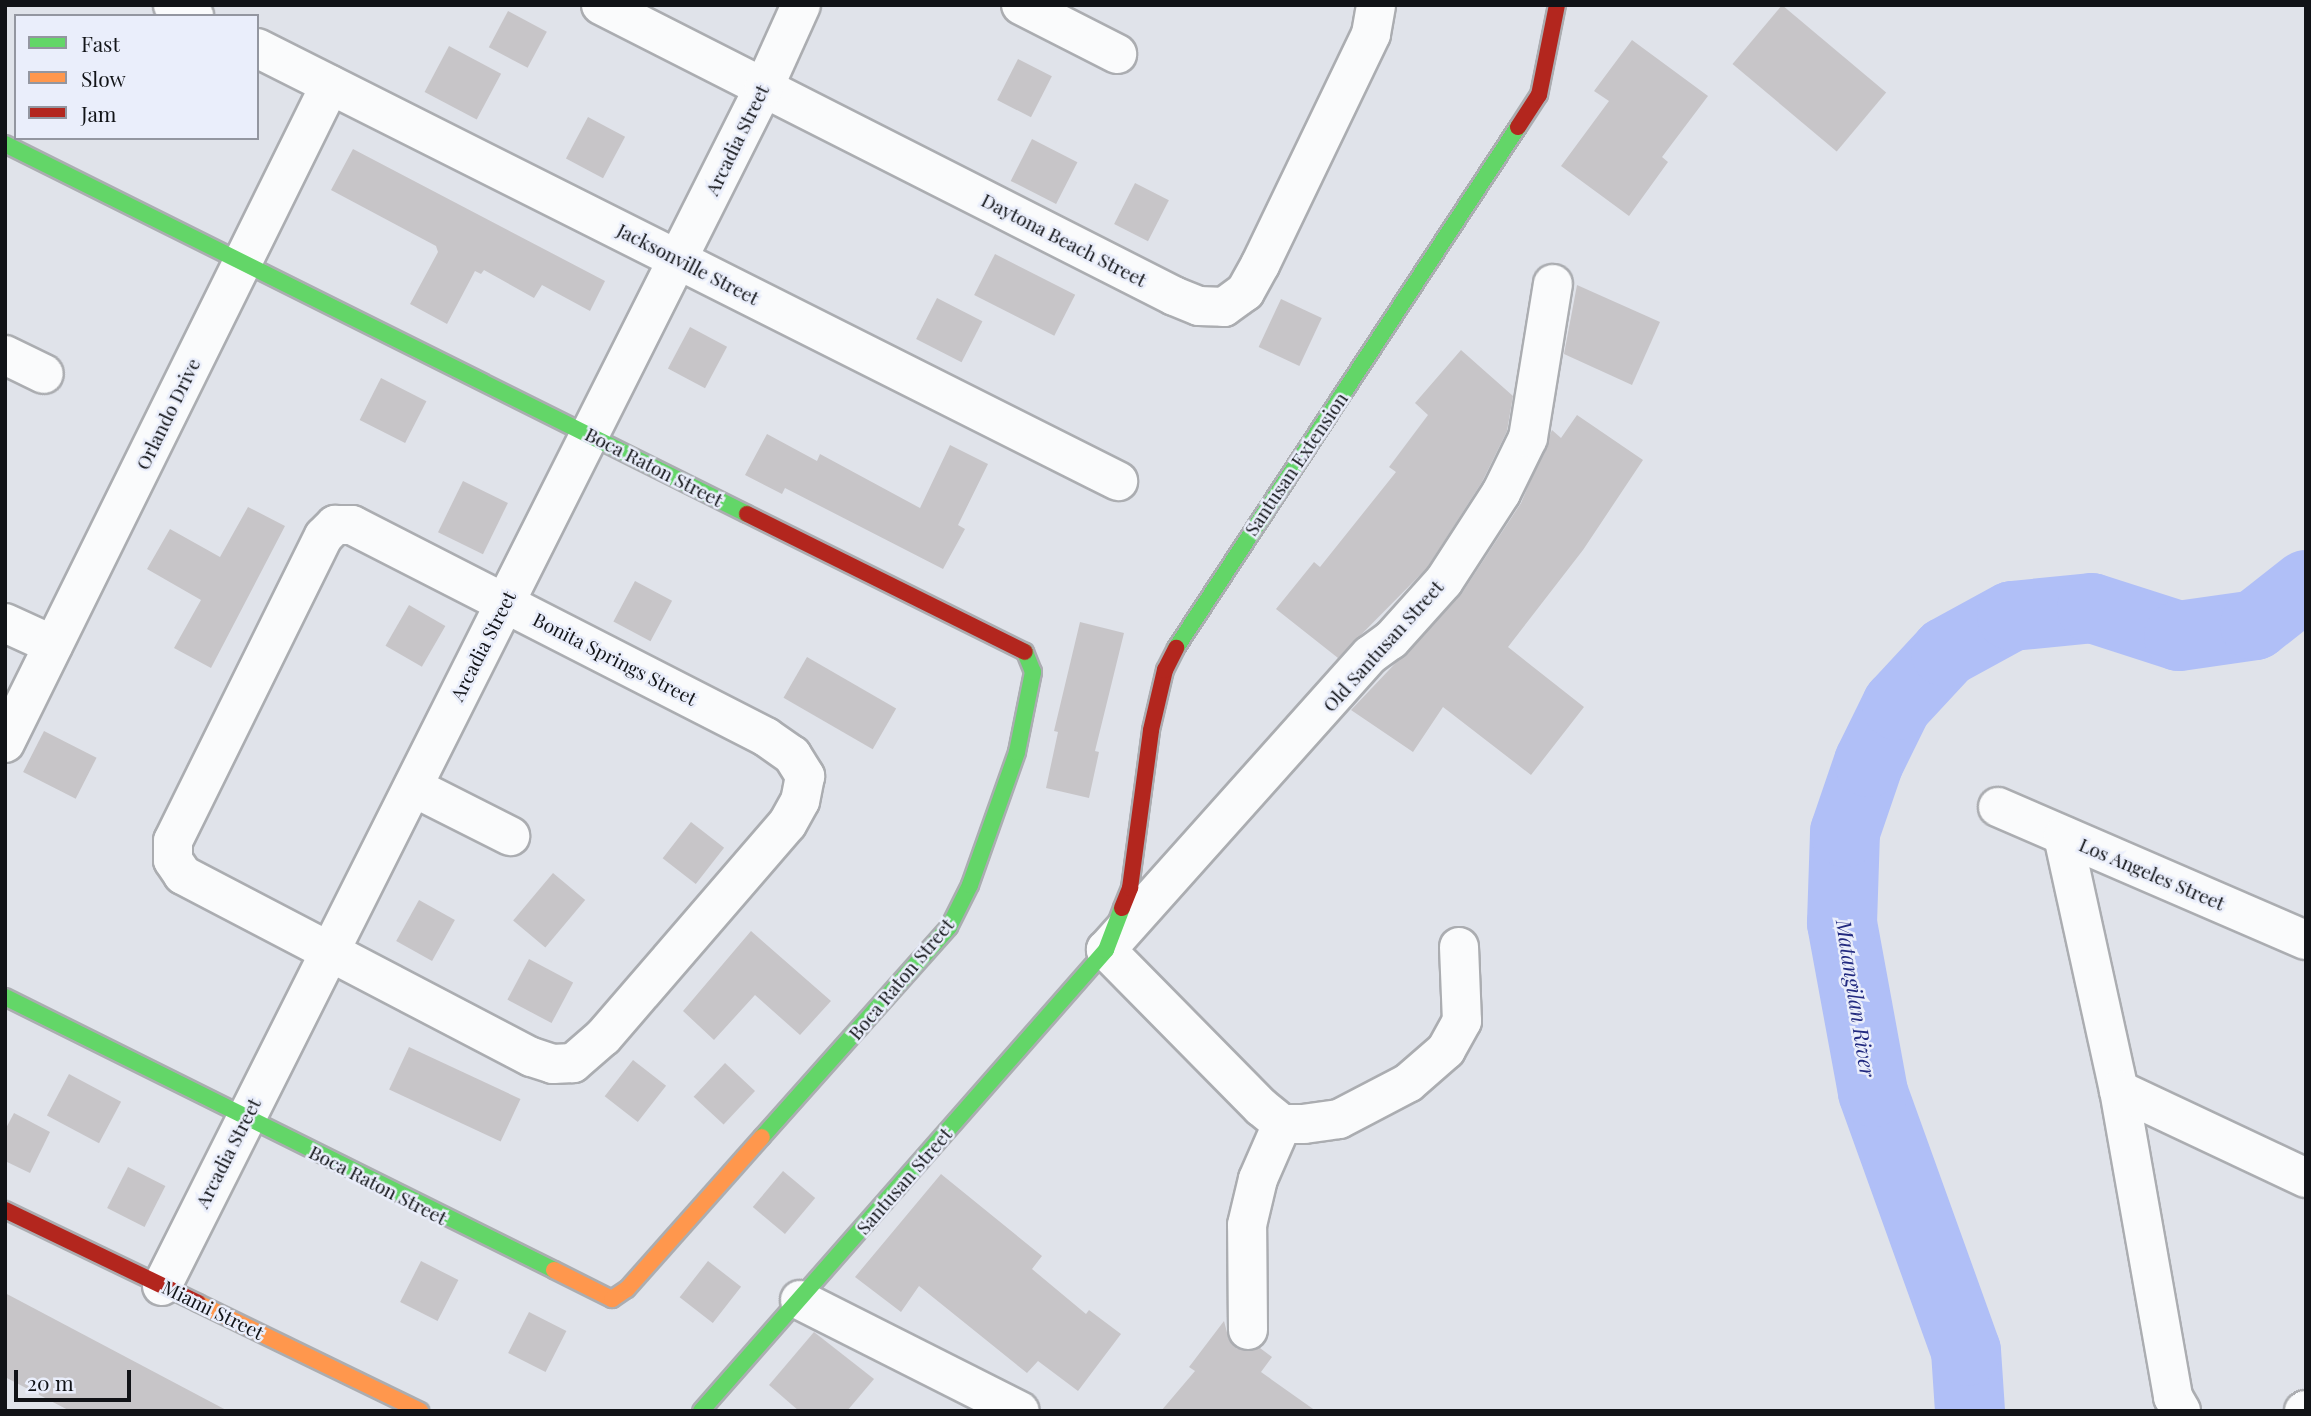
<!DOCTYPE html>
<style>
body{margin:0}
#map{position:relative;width:2311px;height:1416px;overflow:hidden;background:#e0e3ea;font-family:"Playfair Display",serif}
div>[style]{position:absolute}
.river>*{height:70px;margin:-35px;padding:0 35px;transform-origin:35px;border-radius:35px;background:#b0bff7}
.building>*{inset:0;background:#c7c5c8;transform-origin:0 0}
.roads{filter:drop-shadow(2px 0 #abadb1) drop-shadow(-2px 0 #abadb1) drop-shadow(0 2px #abadb1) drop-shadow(0 -2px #abadb1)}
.street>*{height:38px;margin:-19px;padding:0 19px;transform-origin:19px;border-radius:19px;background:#fafbfc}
.fast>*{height:16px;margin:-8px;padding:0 8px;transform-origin:8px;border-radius:8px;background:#63d668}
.slow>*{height:16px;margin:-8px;padding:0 8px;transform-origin:8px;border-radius:8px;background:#ff974d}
.jam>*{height:16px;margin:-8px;padding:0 8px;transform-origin:8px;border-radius:8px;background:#b3261e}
span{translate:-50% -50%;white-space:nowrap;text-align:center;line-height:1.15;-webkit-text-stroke:5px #eaeefb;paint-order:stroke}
.street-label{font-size:19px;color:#111317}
.water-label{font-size:21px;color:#21297f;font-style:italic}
.frame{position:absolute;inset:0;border:7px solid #111317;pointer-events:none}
.legend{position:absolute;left:14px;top:14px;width:245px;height:126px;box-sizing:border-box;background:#eaeefb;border:2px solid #9396a0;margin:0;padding:9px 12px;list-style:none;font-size:21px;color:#111317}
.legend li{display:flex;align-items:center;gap:14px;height:35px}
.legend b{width:35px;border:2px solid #9396a0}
.scale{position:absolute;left:14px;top:1370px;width:117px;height:32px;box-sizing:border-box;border:4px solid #111317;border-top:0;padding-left:9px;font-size:21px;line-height:24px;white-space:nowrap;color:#111317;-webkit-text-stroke:5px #eaeefb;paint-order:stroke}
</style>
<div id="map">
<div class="river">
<i style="left:1970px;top:1411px;width:60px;rotate:-93.8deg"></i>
<i style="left:1966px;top:1351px;width:275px;rotate:-109.8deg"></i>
<i style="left:1873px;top:1092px;width:172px;rotate:-100.4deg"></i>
<i style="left:1842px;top:923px;width:91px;rotate:-88.1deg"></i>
<i style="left:1845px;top:832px;width:74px;rotate:-71.1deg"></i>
<i style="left:1869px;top:762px;width:64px;rotate:-63.8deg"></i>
<i style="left:1897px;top:705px;width:72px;rotate:-47.2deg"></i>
<i style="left:1946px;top:652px;width:75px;rotate:-28.6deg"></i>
<i style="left:2012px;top:616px;width:80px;rotate:-5.7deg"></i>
<i style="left:2092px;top:608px;width:91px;rotate:17.8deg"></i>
<i style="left:2179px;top:636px;width:77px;rotate:-8.2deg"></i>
<i style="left:2255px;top:625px;width:65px;rotate:-38.1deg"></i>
</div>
<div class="building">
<i style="left:1782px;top:5px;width:136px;height:77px;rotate:40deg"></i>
<i style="left:508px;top:11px;width:44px;height:41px;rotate:28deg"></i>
<i style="clip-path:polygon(1632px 40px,1708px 96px,1662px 157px,1668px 162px,1629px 216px,1561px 166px,1609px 101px,1594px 91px)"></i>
<i style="left:449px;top:46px;width:59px;height:52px;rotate:28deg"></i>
<i style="left:1018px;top:59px;width:38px;height:46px;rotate:27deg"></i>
<i style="left:588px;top:117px;width:42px;height:47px;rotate:28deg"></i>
<i style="left:1032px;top:139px;width:51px;height:47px;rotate:27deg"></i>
<i style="clip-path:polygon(353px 149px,605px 281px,590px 311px,542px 285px,534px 298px,484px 270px,481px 274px,475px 271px,447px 324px,410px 304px,438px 252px,436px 246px,331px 190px)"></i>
<i style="left:1135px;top:183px;width:38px;height:46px;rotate:27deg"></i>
<i style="left:995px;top:254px;width:90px;height:46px;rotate:27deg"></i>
<i style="clip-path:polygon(1577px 285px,1660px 322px,1632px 385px,1564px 354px)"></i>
<i style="left:937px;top:298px;width:51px;height:46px;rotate:27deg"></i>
<i style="left:1281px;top:299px;width:45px;height:53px;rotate:25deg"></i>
<i style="left:690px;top:327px;width:42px;height:47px;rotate:28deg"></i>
<i style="clip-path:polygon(1461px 350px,1513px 396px,1507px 431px,1482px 482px,1427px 568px,1338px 658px,1276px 609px,1314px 562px,1320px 567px,1396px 472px,1389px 467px,1428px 415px,1415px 403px)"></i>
<i style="left:381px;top:378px;width:51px;height:47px;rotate:27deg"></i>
<i style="clip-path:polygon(1577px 415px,1643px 460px,1583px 550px,1508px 647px,1584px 707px,1531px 775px,1443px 707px,1413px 752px,1351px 710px,1462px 593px,1521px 503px,1552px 430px,1561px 438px)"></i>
<i style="clip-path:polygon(767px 434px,817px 461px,820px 454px,920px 508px,950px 445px,988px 464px,958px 525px,965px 529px,943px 569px,785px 488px,782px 494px,745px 475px)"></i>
<i style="left:463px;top:481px;width:50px;height:57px;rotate:26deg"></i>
<i style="clip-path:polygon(248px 507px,285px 526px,211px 668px,174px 648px,201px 600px,147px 569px,170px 529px,220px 557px)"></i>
<i style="left:635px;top:581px;width:42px;height:46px;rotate:28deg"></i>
<i style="left:409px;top:605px;width:42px;height:47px;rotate:30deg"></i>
<i style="clip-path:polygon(1080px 622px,1124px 633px,1095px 751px,1099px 752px,1089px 798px,1046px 788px,1058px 732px,1054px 731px)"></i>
<i style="left:807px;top:657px;width:103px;height:47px;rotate:30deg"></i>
<i style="left:44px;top:731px;width:59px;height:46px;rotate:27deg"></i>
<i style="left:691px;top:822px;width:42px;height:46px;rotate:38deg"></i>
<i style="left:553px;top:873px;width:42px;height:62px;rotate:40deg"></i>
<i style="left:419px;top:900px;width:41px;height:47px;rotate:29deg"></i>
<i style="clip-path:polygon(751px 931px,831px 1001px,800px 1035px,755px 995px,714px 1040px,683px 1011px)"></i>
<i style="left:529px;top:959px;width:50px;height:46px;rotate:28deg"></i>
<i style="left:409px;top:1047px;width:123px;height:47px;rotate:25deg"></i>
<i style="left:633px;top:1060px;width:42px;height:46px;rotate:38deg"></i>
<i style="left:725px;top:1063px;width:41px;height:46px;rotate:43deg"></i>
<i style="left:69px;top:1074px;width:59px;height:47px;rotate:28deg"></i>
<i style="clip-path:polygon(14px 1113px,50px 1132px,30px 1173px,5px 1161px,5px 1130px)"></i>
<i style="left:128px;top:1167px;width:42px;height:46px;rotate:27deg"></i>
<i style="left:783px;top:1171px;width:42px;height:47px;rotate:40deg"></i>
<i style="clip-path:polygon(941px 1174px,1042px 1256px,1032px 1269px,1086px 1314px,1089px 1310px,1121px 1334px,1078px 1391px,1038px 1361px,1027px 1373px,919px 1286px,901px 1312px,855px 1277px)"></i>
<i style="left:421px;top:1261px;width:42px;height:46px;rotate:27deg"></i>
<i style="left:708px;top:1261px;width:42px;height:46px;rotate:38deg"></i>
<i style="clip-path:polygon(5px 1293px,228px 1411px,70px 1411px,5px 1377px)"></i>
<i style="left:529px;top:1312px;width:42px;height:46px;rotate:27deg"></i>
<i style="clip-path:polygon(1224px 1321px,1229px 1340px,1237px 1349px,1260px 1348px,1272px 1357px,1261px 1372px,1316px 1411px,1161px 1411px,1195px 1371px,1189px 1367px)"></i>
<i style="clip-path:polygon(814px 1332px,874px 1379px,847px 1411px,799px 1411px,769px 1385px)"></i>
</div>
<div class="roads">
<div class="street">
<i style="left:173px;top:5px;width:24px;rotate:28deg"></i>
<i style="left:601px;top:5px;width:643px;rotate:26.92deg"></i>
<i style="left:1174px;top:296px;width:27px;rotate:22deg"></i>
<i style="left:1199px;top:306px;width:25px;rotate:2deg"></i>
<i style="left:1224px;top:307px;width:26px;rotate:-36deg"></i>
<i style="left:1245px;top:292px;width:31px;rotate:-61deg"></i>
<i style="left:1260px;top:265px;width:256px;rotate:-64.3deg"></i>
<i style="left:1371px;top:34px;width:29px;rotate:-80deg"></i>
<i style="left:1021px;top:5px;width:108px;rotate:27deg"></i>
<i style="left:257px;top:48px;width:964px;rotate:26.7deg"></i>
<i style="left:5px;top:355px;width:43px;rotate:26deg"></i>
<i style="left:335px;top:525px;width:17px"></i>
<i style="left:352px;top:525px;width:465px;rotate:27.1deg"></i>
<i style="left:766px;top:737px;width:32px;rotate:35deg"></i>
<i style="left:792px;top:755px;width:25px;rotate:58deg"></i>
<i style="left:805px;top:776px;width:25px;rotate:101deg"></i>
<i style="left:800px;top:801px;width:26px;rotate:119deg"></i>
<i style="left:787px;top:824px;width:281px;rotate:130.8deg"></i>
<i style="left:603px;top:1037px;width:40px;rotate:139deg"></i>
<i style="left:573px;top:1063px;width:20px;rotate:177deg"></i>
<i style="left:553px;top:1064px;width:23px;rotate:-162deg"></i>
<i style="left:531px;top:1057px;width:393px;rotate:-152.4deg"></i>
<i style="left:183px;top:875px;width:18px;rotate:-124deg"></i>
<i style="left:173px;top:860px;width:19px;rotate:-90deg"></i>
<i style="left:173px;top:841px;width:340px;rotate:-63.7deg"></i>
<i style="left:324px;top:536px;width:16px;rotate:-45deg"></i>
<i style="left:5px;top:623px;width:53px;rotate:24.6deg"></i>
<i style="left:5px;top:743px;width:734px;rotate:-63.71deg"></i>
<i style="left:413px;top:787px;width:109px;rotate:26.8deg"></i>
<i style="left:1998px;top:807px;width:335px;rotate:23.4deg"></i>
<i style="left:2063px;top:836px;width:260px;rotate:77.6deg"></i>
<i style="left:2119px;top:1090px;width:312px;rotate:80deg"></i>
<i style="left:2173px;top:1397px;width:16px;rotate:60deg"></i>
<i style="left:1459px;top:947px;width:74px;rotate:87.7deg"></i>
<i style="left:1462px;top:1021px;width:33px;rotate:119deg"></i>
<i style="left:1446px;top:1050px;width:50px;rotate:139deg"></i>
<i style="left:1408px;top:1083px;width:78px;rotate:152.4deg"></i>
<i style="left:1339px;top:1119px;width:35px;rotate:172deg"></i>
<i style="left:1304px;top:1124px;width:22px;rotate:180deg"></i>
<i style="left:1282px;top:1124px;width:27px;rotate:-141deg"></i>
<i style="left:1261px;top:1107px;width:221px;rotate:-134.6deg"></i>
<i style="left:1106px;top:950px;width:396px;rotate:-48.2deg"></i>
<i style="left:1370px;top:655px;width:26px;rotate:-36deg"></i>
<i style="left:1391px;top:640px;width:79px;rotate:-48.1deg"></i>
<i style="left:1444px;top:581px;width:105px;rotate:-57.1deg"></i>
<i style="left:1501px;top:493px;width:61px;rotate:-63.9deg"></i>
<i style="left:1528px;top:438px;width:156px;rotate:-80.8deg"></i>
<i style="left:2119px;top:1090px;width:207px;rotate:25.2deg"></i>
<i style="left:162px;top:1286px;width:1342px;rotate:-63.34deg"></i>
<i style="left:764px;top:87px;width:90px;rotate:-65.7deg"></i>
<i style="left:800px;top:1300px;width:246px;rotate:26.8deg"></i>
<i style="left:1248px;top:1330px;width:105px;rotate:-90.5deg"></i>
<i style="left:1247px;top:1225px;width:47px;rotate:-76.6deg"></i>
<i style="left:1258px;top:1179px;width:60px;rotate:-66.4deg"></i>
<i style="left:2304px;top:1411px;width:2px;rotate:-27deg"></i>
</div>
<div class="fast">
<i style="left:5px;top:144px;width:829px;rotate:26.5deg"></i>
<i style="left:1176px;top:648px;width:623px;rotate:-56.72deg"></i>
<i style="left:5px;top:997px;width:613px;rotate:26.44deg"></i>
<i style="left:762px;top:1137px;width:281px;rotate:-48.3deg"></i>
<i style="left:949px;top:927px;width:47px;rotate:-63.4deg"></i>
<i style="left:970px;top:885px;width:141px;rotate:-70.5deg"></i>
<i style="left:1017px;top:752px;width:82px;rotate:-78.7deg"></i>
<i style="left:1033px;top:672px;width:22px;rotate:-112deg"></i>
<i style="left:701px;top:1411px;width:614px;rotate:-48.7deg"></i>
<i style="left:1106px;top:950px;width:45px;rotate:-69.1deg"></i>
</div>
<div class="slow">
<i style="left:554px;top:1270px;width:65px;rotate:26.6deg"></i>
<i style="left:612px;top:1299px;width:18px;rotate:-34deg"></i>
<i style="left:627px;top:1289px;width:203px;rotate:-48.4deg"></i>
<i style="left:198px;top:1303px;width:247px;rotate:25.9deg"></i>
</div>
<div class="jam">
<i style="left:1518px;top:127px;width:38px;rotate:-57deg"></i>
<i style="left:1539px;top:95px;width:92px;rotate:-78.7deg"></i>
<i style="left:747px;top:514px;width:310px;rotate:26.4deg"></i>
<i style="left:1122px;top:908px;width:22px;rotate:-68deg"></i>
<i style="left:1130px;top:888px;width:159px;rotate:-82.4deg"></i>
<i style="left:1151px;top:730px;width:62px;rotate:-76.9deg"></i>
<i style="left:1165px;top:670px;width:25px;rotate:-63deg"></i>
<i style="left:5px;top:1210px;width:214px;rotate:25.7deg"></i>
</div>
</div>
<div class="street-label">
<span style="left:737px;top:140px;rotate:-64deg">Arcadia Street</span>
<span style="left:1064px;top:240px;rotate:27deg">Daytona Beach Street</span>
<span style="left:688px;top:264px;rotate:27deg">Jacksonville Street</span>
<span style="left:168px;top:414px;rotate:-64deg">Orlando Drive</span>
<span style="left:1296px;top:464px;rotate:-56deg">Santusan Extension</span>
<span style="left:654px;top:467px;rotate:27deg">Boca Raton Street</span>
<span style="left:483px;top:646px;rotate:-63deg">Arcadia Street</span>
<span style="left:1383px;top:646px;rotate:-48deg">Old Santusan Street</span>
<span style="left:615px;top:659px;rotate:27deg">Bonita Springs Street</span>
<span style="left:2152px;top:874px;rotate:23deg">Los Angeles Street</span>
<span style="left:901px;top:979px;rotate:-50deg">Boca Raton Street</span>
<span style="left:228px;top:1153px;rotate:-63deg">Arcadia Street</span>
<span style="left:904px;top:1181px;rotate:-49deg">Santusan Street</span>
<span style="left:378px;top:1185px;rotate:27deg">Boca Raton Street</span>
<span style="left:213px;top:1310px;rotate:26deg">Miami Street</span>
</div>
<div class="water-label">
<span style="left:1857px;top:998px;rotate:81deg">Matangilan River</span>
</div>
<div class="frame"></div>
<ul class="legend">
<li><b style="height:9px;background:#63d668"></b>Fast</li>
<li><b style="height:9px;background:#ff974d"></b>Slow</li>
<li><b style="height:9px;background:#b3261e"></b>Jam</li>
</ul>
<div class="scale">20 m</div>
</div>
